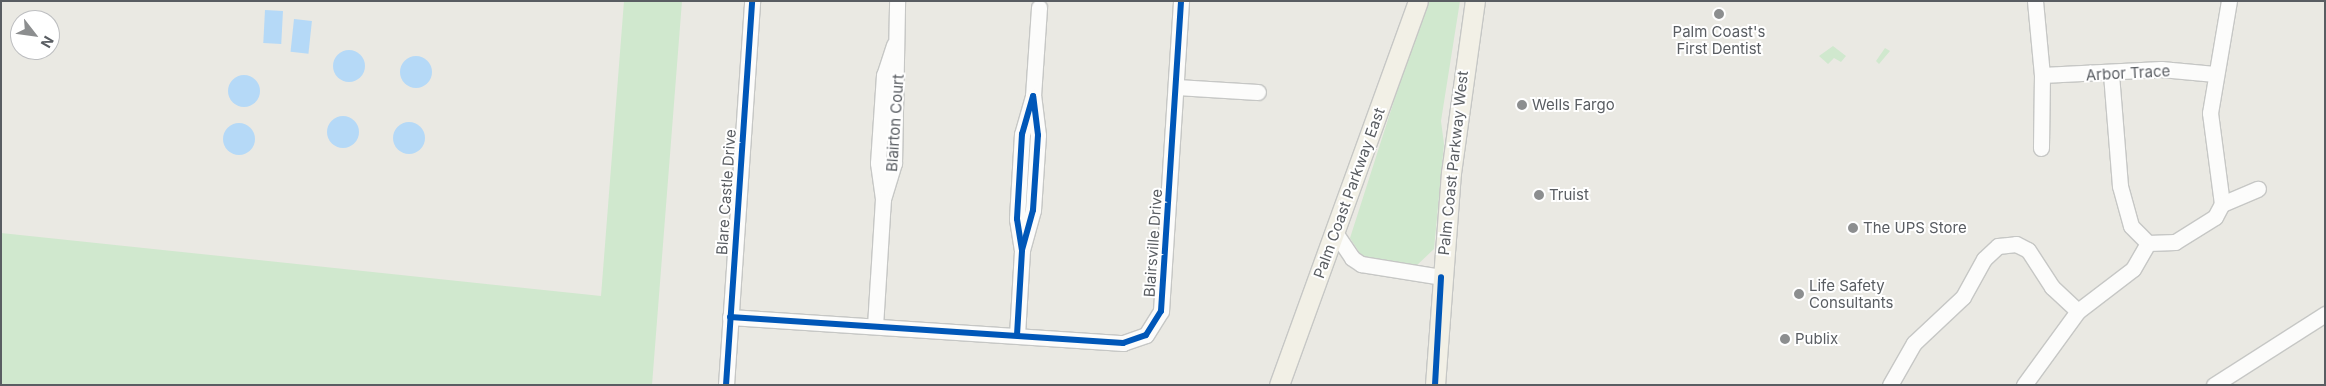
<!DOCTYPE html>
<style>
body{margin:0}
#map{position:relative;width:2326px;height:386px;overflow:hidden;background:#eae9e3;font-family:Inter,sans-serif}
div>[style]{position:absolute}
.green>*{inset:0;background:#d0e8ce}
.water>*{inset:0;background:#b5d9f7;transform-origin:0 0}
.round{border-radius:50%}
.roads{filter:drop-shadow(1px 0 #c6c7c5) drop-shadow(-1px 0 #c6c7c5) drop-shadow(0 1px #c6c7c5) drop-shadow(0 -1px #c6c7c5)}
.minor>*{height:15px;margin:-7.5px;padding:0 7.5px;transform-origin:7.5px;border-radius:7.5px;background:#fcfcfb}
.major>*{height:19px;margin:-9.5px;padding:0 9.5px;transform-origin:9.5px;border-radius:9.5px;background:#f2f0e6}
.cycleway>*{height:6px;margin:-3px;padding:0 3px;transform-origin:3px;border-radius:3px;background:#0057b8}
.dots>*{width:14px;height:14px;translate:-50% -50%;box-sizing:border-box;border:2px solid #fff;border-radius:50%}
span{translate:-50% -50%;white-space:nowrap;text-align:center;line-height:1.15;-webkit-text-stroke:4px #fff;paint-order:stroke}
.poi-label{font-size:15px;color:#595d62}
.left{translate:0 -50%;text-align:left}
.street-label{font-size:15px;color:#595d62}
.frame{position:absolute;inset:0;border:2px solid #595d62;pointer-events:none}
.north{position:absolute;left:10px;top:10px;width:50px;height:50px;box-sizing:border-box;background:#fff;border:1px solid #bdbec0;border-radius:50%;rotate:120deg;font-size:14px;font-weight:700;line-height:20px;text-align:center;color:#595d62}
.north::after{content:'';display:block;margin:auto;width:18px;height:22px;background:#8c8e8f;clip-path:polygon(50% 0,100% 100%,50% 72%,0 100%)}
</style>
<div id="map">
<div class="green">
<i style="clip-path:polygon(624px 1px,682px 1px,652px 385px,1px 385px,1px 233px,601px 296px)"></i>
<i style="clip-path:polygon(1426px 1px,1460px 1px,1441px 121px,1444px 144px,1434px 249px,1415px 267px,1363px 258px,1350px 238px)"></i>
<i style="clip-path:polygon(1833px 46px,1846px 56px,1841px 62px,1834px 58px,1828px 64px,1819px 56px)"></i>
<i style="clip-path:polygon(1885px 48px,1890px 51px,1879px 64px,1876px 61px)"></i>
</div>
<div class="water">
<i style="left:265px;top:10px;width:18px;height:33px;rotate:3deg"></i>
<i style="left:294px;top:19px;width:18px;height:33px;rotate:6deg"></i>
<i class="round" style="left:333px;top:50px;width:32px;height:32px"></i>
<i class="round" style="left:400px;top:56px;width:32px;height:32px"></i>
<i class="round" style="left:228px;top:75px;width:32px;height:32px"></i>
<i class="round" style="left:327px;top:116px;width:32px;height:32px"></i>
<i class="round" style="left:393px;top:122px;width:32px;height:32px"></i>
<i class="round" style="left:223px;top:123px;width:32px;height:32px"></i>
</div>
<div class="roads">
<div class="minor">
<i style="left:2035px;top:1px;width:74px;rotate:84.6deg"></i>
<i style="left:2042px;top:75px;width:73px;rotate:90.8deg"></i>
<i style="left:894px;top:45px;width:32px;rotate:108deg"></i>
<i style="left:884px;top:75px;width:88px;rotate:93.9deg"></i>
<i style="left:878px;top:163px;width:36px;rotate:82deg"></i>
<i style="left:883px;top:199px;width:38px;rotate:-73deg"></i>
<i style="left:894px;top:163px;width:162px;rotate:-88.9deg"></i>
<i style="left:2111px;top:74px;width:112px;rotate:85.4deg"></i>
<i style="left:2120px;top:186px;width:41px;rotate:74.6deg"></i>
<i style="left:2131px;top:226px;width:24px;rotate:45deg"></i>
<i style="left:2042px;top:75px;width:119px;rotate:-2.9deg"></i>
<i style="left:2161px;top:69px;width:54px;rotate:5.3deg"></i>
<i style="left:1176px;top:87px;width:82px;rotate:3.5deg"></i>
<i style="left:1033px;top:96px;width:89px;rotate:-86.1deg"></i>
<i style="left:2222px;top:204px;width:92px;rotate:-97.5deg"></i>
<i style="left:2210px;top:113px;width:114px;rotate:-80.4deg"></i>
<i style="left:1334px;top:231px;width:32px;rotate:56deg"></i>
<i style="left:1352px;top:258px;width:11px;rotate:34deg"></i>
<i style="left:1361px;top:264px;width:81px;rotate:9.2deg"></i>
<i style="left:730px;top:317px;width:394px;rotate:3.8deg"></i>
<i style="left:1123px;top:343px;width:24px;rotate:-19deg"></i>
<i style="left:1146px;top:335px;width:28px;rotate:-58deg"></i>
<i style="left:1161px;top:311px;width:311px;rotate:-86.3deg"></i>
<i style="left:875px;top:326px;width:127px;rotate:-86.4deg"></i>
<i style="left:1017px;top:335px;width:85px;rotate:-86.6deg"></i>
<i style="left:1022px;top:250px;width:41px;rotate:-74.6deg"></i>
<i style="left:1033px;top:210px;width:75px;rotate:-86.2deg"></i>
<i style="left:1038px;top:135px;width:39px;rotate:-97deg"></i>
<i style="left:1033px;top:96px;width:40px;rotate:106deg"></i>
<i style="left:1022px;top:134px;width:85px;rotate:93.4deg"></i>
<i style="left:1017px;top:219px;width:31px;rotate:81deg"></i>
<i style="left:726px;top:385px;width:385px;rotate:-86.1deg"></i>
<i style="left:1890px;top:385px;width:48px;rotate:-60.3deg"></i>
<i style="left:1914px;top:343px;width:67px;rotate:-43.2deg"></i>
<i style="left:1963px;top:297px;width:43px;rotate:-61.1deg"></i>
<i style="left:1984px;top:259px;width:19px;rotate:-43deg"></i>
<i style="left:1998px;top:246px;width:18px;rotate:-6deg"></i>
<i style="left:2016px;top:244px;width:13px;rotate:27deg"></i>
<i style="left:2028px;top:250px;width:44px;rotate:57deg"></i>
<i style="left:2052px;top:287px;width:35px;rotate:43deg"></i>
<i style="left:2024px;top:385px;width:92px;rotate:-53.9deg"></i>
<i style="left:2078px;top:311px;width:69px;rotate:-37.4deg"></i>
<i style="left:2133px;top:269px;width:30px;rotate:-60deg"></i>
<i style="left:2148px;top:243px;width:27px;rotate:-2deg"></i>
<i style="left:2175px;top:242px;width:47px;rotate:-32deg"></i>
<i style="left:2215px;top:217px;width:15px;rotate:-62deg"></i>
<i style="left:2222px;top:204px;width:39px;rotate:-23deg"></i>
<i style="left:2214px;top:385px;width:132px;rotate:-32.6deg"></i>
</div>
<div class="major">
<i style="left:1279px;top:385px;width:408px;rotate:-70.1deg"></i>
<i style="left:1435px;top:385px;width:213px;rotate:-85.7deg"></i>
<i style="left:1451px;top:173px;width:174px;rotate:-82.1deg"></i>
</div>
</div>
<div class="cycleway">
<i style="left:730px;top:317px;width:394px;rotate:3.8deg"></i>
<i style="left:1123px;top:343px;width:24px;rotate:-19deg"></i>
<i style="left:1146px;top:335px;width:28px;rotate:-58deg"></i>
<i style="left:1161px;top:311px;width:311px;rotate:-86.3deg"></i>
<i style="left:1017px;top:335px;width:85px;rotate:-86.6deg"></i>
<i style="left:1022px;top:250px;width:41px;rotate:-74.6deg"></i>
<i style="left:1033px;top:210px;width:75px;rotate:-86.2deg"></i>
<i style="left:1038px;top:135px;width:39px;rotate:-97deg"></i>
<i style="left:1033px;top:96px;width:40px;rotate:106deg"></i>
<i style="left:1022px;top:134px;width:85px;rotate:93.4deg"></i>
<i style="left:1017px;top:219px;width:31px;rotate:81deg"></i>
<i style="left:726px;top:385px;width:385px;rotate:-86.1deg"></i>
<i style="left:1435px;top:385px;width:108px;rotate:-86.8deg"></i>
</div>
<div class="dots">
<i style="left:1719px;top:14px;background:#8c8e8f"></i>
<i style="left:1522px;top:105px;background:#8c8e8f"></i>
<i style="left:1539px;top:195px;background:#8c8e8f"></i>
<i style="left:1853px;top:228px;background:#8c8e8f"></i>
<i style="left:1799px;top:294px;background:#8c8e8f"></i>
<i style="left:1785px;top:339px;background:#8c8e8f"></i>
</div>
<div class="poi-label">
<span style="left:1719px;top:40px">Palm Coast's<br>First Dentist</span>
<span class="left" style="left:1532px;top:105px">Wells Fargo</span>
<span class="left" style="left:1549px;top:195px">Truist</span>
<span class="left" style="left:1863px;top:228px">The UPS Store</span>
<span class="left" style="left:1809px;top:294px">Life Safety<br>Consultants</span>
<span class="left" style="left:1795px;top:339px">Publix</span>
</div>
<div class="street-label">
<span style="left:2128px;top:73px;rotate:-3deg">Arbor Trace</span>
<span style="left:895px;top:123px;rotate:-86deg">Blairton Court</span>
<span style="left:1453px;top:163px;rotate:-84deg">Palm Coast Parkway West</span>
<span style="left:726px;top:192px;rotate:-86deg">Blare Castle Drive</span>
<span style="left:1349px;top:193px;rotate:-70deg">Palm Coast Parkway East</span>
<span style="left:1153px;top:243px;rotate:-86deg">Blairsville Drive</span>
</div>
<div class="frame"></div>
<div class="north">N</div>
</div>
